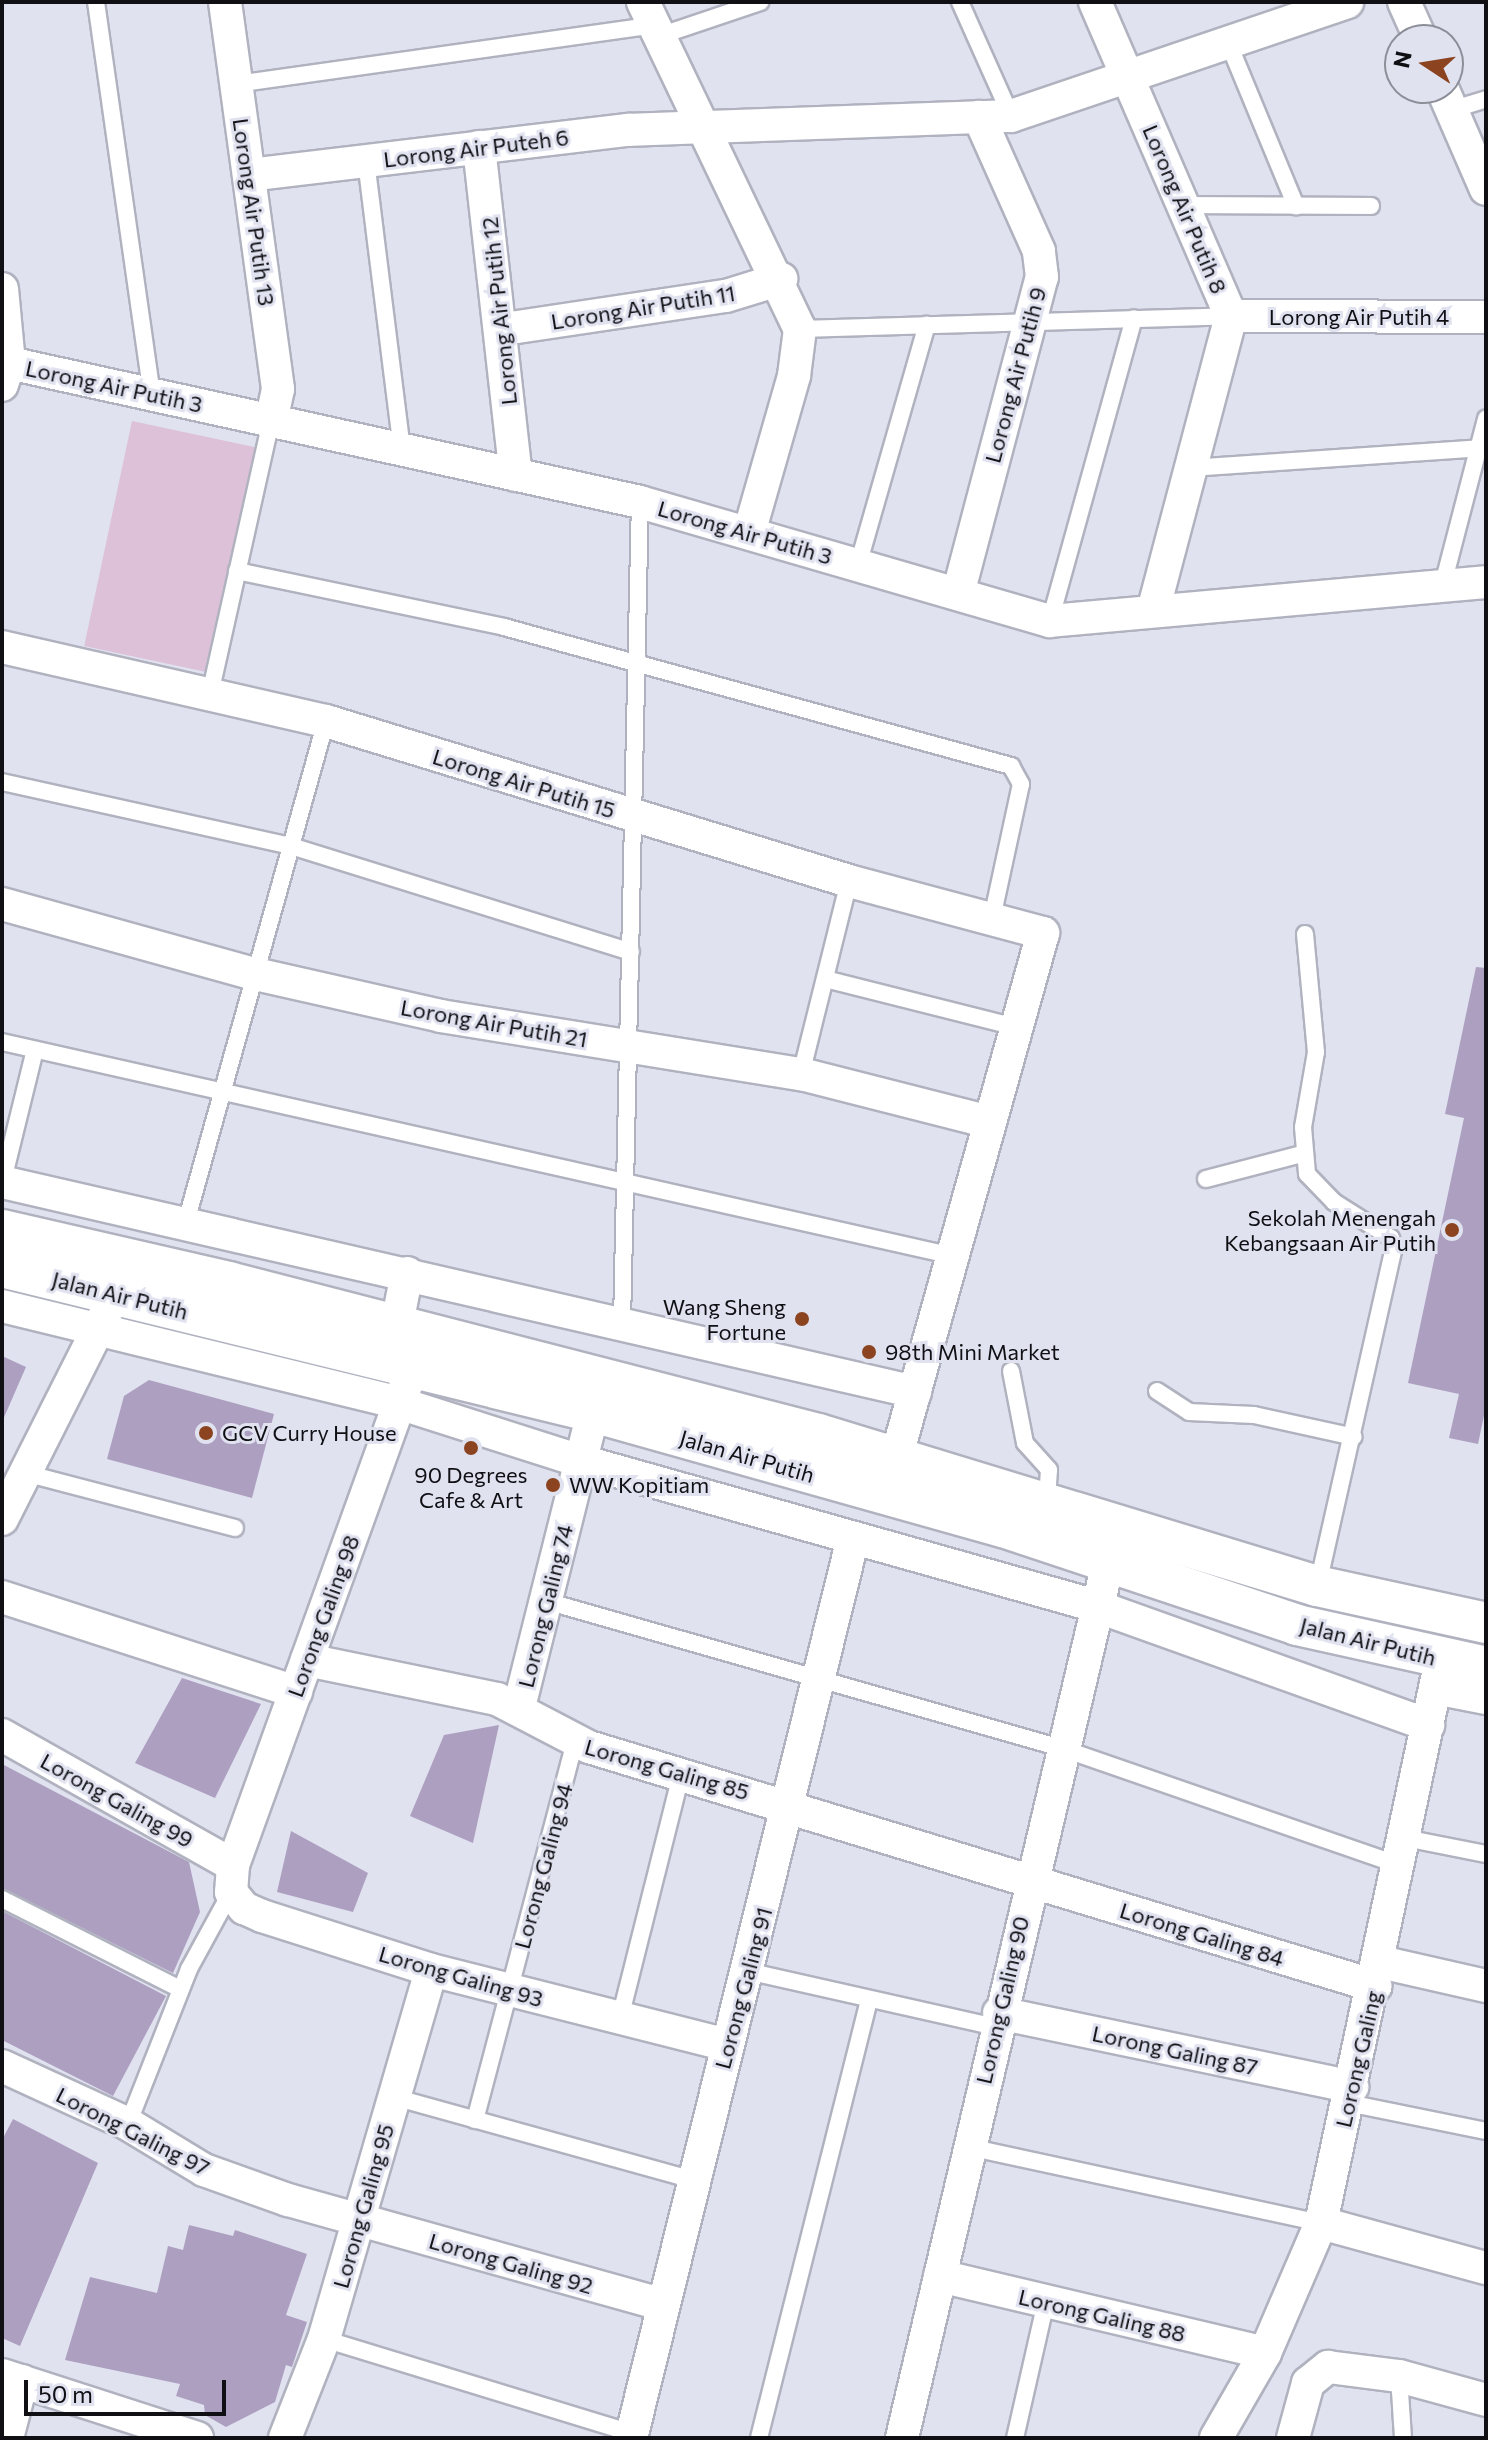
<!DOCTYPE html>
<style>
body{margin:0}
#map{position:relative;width:1488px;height:2440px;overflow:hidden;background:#e0e2f0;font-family:Commissioner,sans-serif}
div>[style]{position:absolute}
.green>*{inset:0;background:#dcc1d9;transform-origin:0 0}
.building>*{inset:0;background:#ad9fc0}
.roads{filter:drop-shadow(2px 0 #b0b2bf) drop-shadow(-2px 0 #b0b2bf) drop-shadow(0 2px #b0b2bf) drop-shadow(0 -2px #b0b2bf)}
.service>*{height:16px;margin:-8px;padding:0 8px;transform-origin:8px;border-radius:8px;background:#fff}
.minor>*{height:32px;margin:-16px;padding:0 16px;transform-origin:16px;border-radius:16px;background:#fff}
.tertiary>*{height:40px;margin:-20px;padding:0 20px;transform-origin:20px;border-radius:20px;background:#fff}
.dots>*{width:22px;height:22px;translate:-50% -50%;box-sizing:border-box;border:4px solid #e0e2f0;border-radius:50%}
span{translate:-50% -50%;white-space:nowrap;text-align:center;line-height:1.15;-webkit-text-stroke:6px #e0e2f0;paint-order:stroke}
.street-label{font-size:22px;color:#0f0f14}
.poi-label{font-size:22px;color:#0f0f14}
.right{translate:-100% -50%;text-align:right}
.left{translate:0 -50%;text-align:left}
.frame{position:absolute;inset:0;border:4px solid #0f0f14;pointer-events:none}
.north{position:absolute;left:1384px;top:24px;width:80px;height:80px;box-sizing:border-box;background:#e0e2f0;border:2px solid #8c8e98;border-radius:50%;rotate:282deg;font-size:22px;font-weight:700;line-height:32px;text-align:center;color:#0f0f14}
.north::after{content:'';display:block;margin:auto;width:28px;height:36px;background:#8b441f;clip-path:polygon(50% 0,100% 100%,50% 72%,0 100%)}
.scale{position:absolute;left:24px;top:2380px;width:202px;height:36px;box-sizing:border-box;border:4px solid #0f0f14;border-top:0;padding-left:10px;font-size:24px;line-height:28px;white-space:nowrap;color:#0f0f14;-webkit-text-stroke:6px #e0e2f0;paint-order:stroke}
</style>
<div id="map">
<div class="green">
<i style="left:132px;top:421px;width:126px;height:230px;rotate:12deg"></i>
</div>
<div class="building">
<i style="clip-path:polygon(1476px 967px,1486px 968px,1486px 1406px,1478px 1444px,1449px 1438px,1459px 1394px,1408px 1383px,1464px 1118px,1445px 1114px)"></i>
<i style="clip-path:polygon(2px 1356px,26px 1367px,2px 1422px)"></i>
<i style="clip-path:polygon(149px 1380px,274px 1414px,252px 1498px,107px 1459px,124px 1396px)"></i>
<i style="clip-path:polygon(182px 1678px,261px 1704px,215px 1798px,135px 1763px)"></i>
<i style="clip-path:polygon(499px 1725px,473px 1843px,410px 1816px,444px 1735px)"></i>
<i style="clip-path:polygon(2px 1764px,189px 1862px,200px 1912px,173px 1973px,2px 1888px)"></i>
<i style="clip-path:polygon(291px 1831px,368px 1873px,353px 1912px,277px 1892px)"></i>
<i style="clip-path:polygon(2px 1911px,166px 1996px,113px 2096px,2px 2040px)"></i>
<i style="clip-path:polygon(13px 2119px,98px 2163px,20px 2346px,2px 2338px,2px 2140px)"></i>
<i style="clip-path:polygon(189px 2225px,233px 2236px,235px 2230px,307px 2254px,286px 2315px,307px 2322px,292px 2367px,286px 2365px,275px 2402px,226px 2427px,205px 2415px,204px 2405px,176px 2396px,180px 2384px,65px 2360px,90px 2277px,157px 2293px,168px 2246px,183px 2250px)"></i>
</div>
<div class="roads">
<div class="service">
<i style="left:96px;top:2px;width:397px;rotate:81.9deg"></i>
<i style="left:960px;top:2px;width:125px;rotate:65.9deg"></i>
<i style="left:659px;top:36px;width:107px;rotate:-18.6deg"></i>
<i style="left:1228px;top:42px;width:178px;rotate:67.5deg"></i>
<i style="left:236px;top:84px;width:422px;rotate:-8deg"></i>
<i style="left:1451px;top:110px;width:37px;rotate:-17deg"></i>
<i style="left:366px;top:161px;width:290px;rotate:82.9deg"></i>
<i style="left:1183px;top:205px;width:188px;rotate:0.3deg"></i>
<i style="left:800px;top:329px;width:431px;rotate:-1.7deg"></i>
<i style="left:1191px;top:468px;width:296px;rotate:-3.9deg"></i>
<i style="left:858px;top:565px;width:250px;rotate:-74deg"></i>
<i style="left:237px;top:571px;width:273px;rotate:11.8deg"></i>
<i style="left:504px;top:627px;width:526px;rotate:15.33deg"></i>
<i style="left:1011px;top:766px;width:21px;rotate:61deg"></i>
<i style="left:1021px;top:784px;width:137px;rotate:102.2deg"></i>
<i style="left:1443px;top:584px;width:171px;rotate:-75.4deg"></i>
<i style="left:1050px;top:621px;width:314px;rotate:-74.5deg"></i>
<i style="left:210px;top:694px;width:280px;rotate:-77.4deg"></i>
<i style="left:2px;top:782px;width:296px;rotate:12.5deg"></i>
<i style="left:291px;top:846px;width:356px;rotate:17.3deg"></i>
<i style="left:1305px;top:934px;width:119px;rotate:84.7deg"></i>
<i style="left:1316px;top:1052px;width:76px;rotate:99.8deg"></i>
<i style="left:1303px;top:1127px;width:47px;rotate:85.1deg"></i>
<i style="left:1307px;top:1174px;width:39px;rotate:46deg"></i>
<i style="left:1334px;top:1202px;width:67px;rotate:32.3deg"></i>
<i style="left:1391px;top:1238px;width:9px;rotate:72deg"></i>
<i style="left:1394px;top:1247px;width:346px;rotate:102.7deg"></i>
<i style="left:825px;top:979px;width:197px;rotate:14.1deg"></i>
<i style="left:2px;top:1042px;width:975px;rotate:12.68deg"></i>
<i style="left:801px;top:1074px;width:199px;rotate:-76deg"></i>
<i style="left:1206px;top:1179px;width:99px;rotate:-14.6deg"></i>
<i style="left:2px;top:1184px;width:138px;rotate:-76.2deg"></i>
<i style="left:186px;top:1222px;width:520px;rotate:-74.39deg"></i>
<i style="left:622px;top:1324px;width:822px;rotate:-88.75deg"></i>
<i style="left:1011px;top:1371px;width:73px;rotate:79deg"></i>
<i style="left:1025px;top:1443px;width:36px;rotate:48deg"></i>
<i style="left:1049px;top:1470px;width:31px;rotate:94deg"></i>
<i style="left:1157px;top:1391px;width:38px;rotate:33deg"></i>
<i style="left:1189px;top:1412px;width:65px;rotate:2.6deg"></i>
<i style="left:1254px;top:1415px;width:102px;rotate:12.4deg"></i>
<i style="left:25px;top:1473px;width:217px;rotate:14.7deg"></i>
<i style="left:546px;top:1601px;width:536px;rotate:15.93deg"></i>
<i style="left:1061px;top:1748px;width:358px;rotate:19.1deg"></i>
<i style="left:1405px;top:1838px;width:83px;rotate:11.2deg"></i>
<i style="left:2px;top:1899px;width:199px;rotate:26.8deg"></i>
<i style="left:747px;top:1971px;width:255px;rotate:12.7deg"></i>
<i style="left:620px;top:2018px;width:254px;rotate:-75.9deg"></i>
<i style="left:394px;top:2097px;width:311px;rotate:15.5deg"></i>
<i style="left:1348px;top:2103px;width:141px;rotate:11.5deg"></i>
<i style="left:475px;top:2120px;width:391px;rotate:-75.2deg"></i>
<i style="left:128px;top:2124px;width:167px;rotate:-68.5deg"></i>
<i style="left:189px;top:1969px;width:88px;rotate:-61.4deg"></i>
<i style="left:969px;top:2147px;width:360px;rotate:12.2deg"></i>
<i style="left:324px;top:2339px;width:322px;rotate:17deg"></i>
<i style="left:1399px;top:2376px;width:62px;rotate:86.3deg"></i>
<i style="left:759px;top:2438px;width:452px;rotate:-75.9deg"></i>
<i style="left:1015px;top:2438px;width:140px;rotate:-77.2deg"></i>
</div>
<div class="minor">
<i style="left:225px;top:2px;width:391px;rotate:82.2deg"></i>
<i style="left:278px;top:389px;width:33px;rotate:102deg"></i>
<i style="left:643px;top:2px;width:363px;rotate:64.4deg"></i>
<i style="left:800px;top:329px;width:47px;rotate:97.3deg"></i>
<i style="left:794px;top:376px;width:163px;rotate:106deg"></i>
<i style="left:1095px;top:2px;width:342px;rotate:66.6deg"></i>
<i style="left:1231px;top:316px;width:302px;rotate:104.8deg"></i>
<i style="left:1404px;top:2px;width:42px;rotate:65.9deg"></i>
<i style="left:1442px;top:88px;width:110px;rotate:66.5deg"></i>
<i style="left:479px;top:147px;width:330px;rotate:83.6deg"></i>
<i style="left:249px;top:175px;width:382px;rotate:-6.8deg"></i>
<i style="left:628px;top:130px;width:383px;rotate:-2.1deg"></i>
<i style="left:1011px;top:116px;width:355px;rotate:-18.7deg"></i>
<i style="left:2px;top:289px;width:74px;rotate:84.6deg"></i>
<i style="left:9px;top:363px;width:23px;rotate:108deg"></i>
<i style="left:1231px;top:316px;width:255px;rotate:0.2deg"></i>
<i style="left:504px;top:329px;width:224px;rotate:-8.5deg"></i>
<i style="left:726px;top:296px;width:58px;rotate:-17.2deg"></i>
<i style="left:9px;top:363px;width:646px;rotate:12.42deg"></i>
<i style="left:640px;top:502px;width:427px;rotate:16.2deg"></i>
<i style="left:1050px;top:621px;width:438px;rotate:-5.1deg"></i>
<i style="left:958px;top:594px;width:328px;rotate:-75.2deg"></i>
<i style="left:1042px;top:277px;width:26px;rotate:-97deg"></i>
<i style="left:1039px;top:251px;width:147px;rotate:-114.1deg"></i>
<i style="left:2px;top:647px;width:332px;rotate:12.9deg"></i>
<i style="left:326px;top:721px;width:547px;rotate:17.01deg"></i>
<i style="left:849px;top:881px;width:201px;rotate:15deg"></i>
<i style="left:1043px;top:933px;width:568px;rotate:105.63deg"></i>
<i style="left:2px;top:904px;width:263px;rotate:15.5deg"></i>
<i style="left:255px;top:974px;width:191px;rotate:12.7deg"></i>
<i style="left:441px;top:1016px;width:365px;rotate:9.2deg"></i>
<i style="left:801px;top:1074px;width:195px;rotate:14.3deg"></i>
<i style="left:2px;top:1182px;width:937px;rotate:12.95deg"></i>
<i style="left:2px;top:1306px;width:409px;rotate:13.7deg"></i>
<i style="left:399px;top:1403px;width:191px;rotate:17.7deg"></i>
<i style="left:581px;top:1461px;width:535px;rotate:15.72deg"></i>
<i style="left:1096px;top:1606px;width:353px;rotate:19.7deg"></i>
<i style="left:397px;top:1324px;width:52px;rotate:-78.9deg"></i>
<i style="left:406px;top:1385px;width:510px;rotate:109.82deg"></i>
<i style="left:233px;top:1865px;width:27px;rotate:94deg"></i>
<i style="left:231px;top:1892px;width:21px;rotate:51deg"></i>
<i style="left:244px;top:1908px;width:20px;rotate:24deg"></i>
<i style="left:262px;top:1916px;width:177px;rotate:17.7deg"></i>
<i style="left:431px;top:1970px;width:305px;rotate:14.2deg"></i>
<i style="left:2px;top:1519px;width:229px;rotate:-63.2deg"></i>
<i style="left:2px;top:1597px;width:309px;rotate:17.9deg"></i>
<i style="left:307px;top:1660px;width:194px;rotate:11.6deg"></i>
<i style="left:497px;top:1699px;width:104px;rotate:27.6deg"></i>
<i style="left:589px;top:1747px;width:822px;rotate:16.91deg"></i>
<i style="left:1435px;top:1688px;width:52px;rotate:11.1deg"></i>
<i style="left:519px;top:1707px;width:304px;rotate:-75.9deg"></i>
<i style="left:2px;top:1735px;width:265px;rotate:29.4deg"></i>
<i style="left:1380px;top:1962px;width:109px;rotate:12.8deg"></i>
<i style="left:999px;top:2013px;width:361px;rotate:11.8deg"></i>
<i style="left:2px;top:2066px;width:139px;rotate:24.7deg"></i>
<i style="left:128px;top:2124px;width:89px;rotate:31.2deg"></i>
<i style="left:204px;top:2170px;width:89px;rotate:19.7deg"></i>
<i style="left:288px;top:2200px;width:389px;rotate:15.6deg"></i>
<i style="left:1321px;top:2223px;width:171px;rotate:15.3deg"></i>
<i style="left:940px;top:2276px;width:334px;rotate:13.3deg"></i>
<i style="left:2px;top:2375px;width:205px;rotate:17.9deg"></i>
<i style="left:7px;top:2438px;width:59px;rotate:-75.3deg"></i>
<i style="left:285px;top:2438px;width:106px;rotate:-68.5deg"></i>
<i style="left:324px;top:2339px;width:384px;rotate:-73.8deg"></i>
<i style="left:631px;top:2438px;width:927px;rotate:-76.14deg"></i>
<i style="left:902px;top:2438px;width:899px;rotate:-76.75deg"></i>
<i style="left:1216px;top:2438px;width:98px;rotate:-60deg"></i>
<i style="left:1265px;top:2353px;width:142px;rotate:-66.7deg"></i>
<i style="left:1321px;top:2223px;width:576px;rotate:-77.97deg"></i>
<i style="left:1293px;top:2438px;width:57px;rotate:-74.7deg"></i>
<i style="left:1308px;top:2383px;width:26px;rotate:-39deg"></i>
<i style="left:1328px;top:2367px;width:72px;rotate:7.2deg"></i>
<i style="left:1399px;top:2376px;width:90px;rotate:15.4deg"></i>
</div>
<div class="tertiary">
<i style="left:2px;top:1230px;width:233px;rotate:12.9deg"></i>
<i style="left:229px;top:1282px;width:608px;rotate:14.47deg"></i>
<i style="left:818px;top:1434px;width:522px;rotate:16.94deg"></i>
<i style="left:1317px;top:1586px;width:173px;rotate:12.3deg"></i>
<i style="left:2px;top:1267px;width:609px;rotate:13.79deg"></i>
<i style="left:593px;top:1412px;width:426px;rotate:15.7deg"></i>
<i style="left:1003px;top:1527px;width:310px;rotate:18.4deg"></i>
<i style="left:1297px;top:1625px;width:194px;rotate:12.5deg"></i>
</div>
</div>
<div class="dots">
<i style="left:1452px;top:1230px;background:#8b441f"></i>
<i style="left:802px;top:1319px;background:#8b441f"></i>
<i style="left:869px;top:1352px;background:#8b441f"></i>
<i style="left:206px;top:1433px;background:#8b441f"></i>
<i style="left:471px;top:1448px;background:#8b441f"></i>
<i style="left:553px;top:1485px;background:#8b441f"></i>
</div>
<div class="street-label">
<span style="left:476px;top:148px;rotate:-7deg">Lorong Air Puteh 6</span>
<span style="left:1185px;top:209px;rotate:67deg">Lorong Air Putih 8</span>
<span style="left:254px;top:212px;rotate:82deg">Lorong Air Putih 13</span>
<span style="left:643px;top:307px;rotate:-9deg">Lorong Air Putih 11</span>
<span style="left:499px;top:311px;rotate:-96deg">Lorong Air Putih 12</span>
<span style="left:1359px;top:317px">Lorong Air Putih 4</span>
<span style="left:1015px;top:375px;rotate:-75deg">Lorong Air Putih 9</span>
<span style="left:114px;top:386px;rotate:12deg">Lorong Air Putih 3</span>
<span style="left:745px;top:532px;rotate:16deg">Lorong Air Putih 3</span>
<span style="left:524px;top:783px;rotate:17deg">Lorong Air Putih 15</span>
<span style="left:494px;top:1023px;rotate:10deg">Lorong Air Putih 21</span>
<span style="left:120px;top:1295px;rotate:14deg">Jalan Air Putih</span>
<span style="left:747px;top:1456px;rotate:16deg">Jalan Air Putih</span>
<span style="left:545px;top:1606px;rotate:-76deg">Lorong Galing 74</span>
<span style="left:323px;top:1616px;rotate:-70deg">Lorong Galing 98</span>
<span style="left:1368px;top:1641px;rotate:14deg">Jalan Air Putih</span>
<span style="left:667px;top:1769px;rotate:16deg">Lorong Galing 85</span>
<span style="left:117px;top:1800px;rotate:29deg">Lorong Galing 99</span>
<span style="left:543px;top:1866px;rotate:-75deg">Lorong Galing 94</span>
<span style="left:1202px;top:1934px;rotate:17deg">Lorong Galing 84</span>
<span style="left:461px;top:1976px;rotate:16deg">Lorong Galing 93</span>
<span style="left:743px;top:1988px;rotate:-75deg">Lorong Galing 91</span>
<span style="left:1002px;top:2000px;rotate:-77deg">Lorong Galing 90</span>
<span style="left:1175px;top:2050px;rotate:12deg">Lorong Galing 87</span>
<span style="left:1358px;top:2059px;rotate:-77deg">Lorong Galing</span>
<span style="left:133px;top:2131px;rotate:27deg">Lorong Galing 97</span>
<span style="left:363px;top:2206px;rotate:-74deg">Lorong Galing 95</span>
<span style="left:511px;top:2263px;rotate:16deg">Lorong Galing 92</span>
<span style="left:1102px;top:2315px;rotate:13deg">Lorong Galing 88</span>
</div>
<div class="poi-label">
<span class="right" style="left:1436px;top:1230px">Sekolah Menengah<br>Kebangsaan Air Putih</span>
<span class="right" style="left:786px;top:1319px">Wang Sheng<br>Fortune</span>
<span class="left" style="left:885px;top:1352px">98th Mini Market</span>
<span class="left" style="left:222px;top:1433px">GCV Curry House</span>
<span style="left:471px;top:1487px">90 Degrees<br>Cafe &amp; Art</span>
<span class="left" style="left:569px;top:1485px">WW Kopitiam</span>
</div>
<div class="frame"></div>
<div class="north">N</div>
<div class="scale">50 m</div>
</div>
